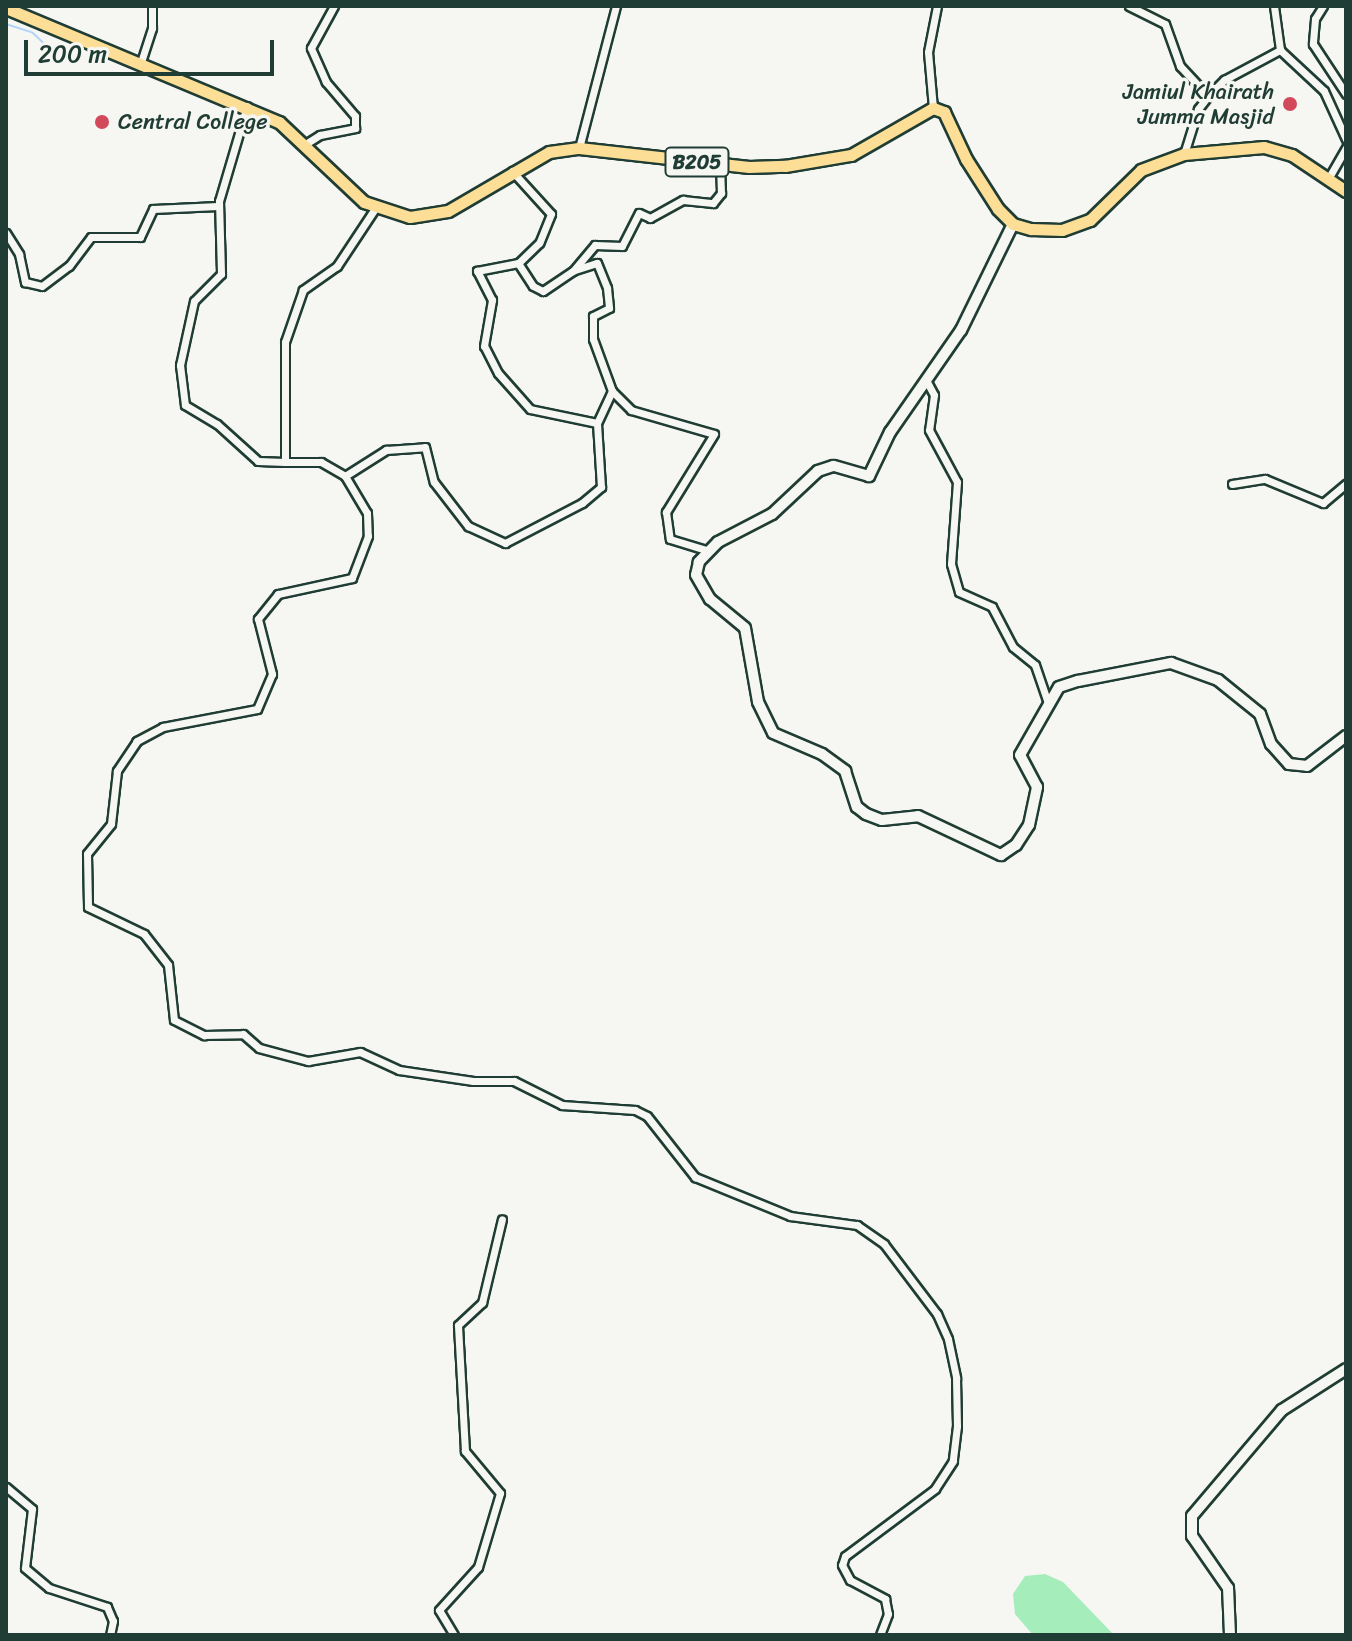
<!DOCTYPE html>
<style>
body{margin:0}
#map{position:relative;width:1352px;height:1641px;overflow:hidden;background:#f6f6f2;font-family:Sriracha,sans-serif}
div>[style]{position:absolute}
.green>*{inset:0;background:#a5edba}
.stream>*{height:2px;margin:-1px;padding:0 1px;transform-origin:1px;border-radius:1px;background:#b0d5f9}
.roads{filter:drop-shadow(2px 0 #1f3d34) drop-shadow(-2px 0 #1f3d34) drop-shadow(0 2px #1f3d34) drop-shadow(0 -2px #1f3d34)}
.street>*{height:7px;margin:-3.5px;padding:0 3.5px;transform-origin:3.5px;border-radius:3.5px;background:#f6f6f2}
.secondary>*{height:10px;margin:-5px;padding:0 5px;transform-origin:5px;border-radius:5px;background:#f6f6f2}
.primary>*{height:11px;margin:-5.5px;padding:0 5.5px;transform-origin:5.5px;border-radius:5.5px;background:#fcde96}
.dots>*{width:22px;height:22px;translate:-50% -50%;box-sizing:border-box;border:4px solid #f6f6f2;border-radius:50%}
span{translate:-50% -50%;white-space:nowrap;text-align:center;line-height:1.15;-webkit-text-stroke:7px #f6f6f2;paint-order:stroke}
.shield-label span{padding:2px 6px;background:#f6f6f2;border:2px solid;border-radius:6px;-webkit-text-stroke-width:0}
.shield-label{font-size:20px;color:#1f3d34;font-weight:700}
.poi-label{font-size:22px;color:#1f3d34}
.right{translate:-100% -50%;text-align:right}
.left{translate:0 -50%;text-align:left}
.frame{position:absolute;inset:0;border:8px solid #1f3d34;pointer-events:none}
.scale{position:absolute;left:24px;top:40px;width:250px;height:36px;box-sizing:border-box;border:4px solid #1f3d34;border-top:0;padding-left:10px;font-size:24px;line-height:28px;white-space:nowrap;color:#1f3d34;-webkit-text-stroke:6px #f6f6f2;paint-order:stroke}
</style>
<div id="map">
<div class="green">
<i style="clip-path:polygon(1045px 1574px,1063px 1582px,1114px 1635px,1033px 1635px,1015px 1614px,1013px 1594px,1025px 1576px)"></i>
</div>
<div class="stream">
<i style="left:6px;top:24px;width:28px;rotate:18deg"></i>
<i style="left:33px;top:33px;width:39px;rotate:44deg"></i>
</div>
<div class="roads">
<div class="street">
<i style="left:1129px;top:6px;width:40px;rotate:26.6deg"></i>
<i style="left:1165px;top:24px;width:45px;rotate:70.3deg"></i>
<i style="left:1180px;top:66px;width:41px;rotate:47deg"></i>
<i style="left:1274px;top:6px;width:44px;rotate:82.2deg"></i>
<i style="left:1280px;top:50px;width:60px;rotate:43deg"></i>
<i style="left:1324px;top:91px;width:53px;rotate:65.4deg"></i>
<i style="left:1323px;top:6px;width:15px;rotate:122deg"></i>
<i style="left:1315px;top:19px;width:25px;rotate:95deg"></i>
<i style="left:1313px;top:44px;width:60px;rotate:56.6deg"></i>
<i style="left:141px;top:62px;width:36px;rotate:-72deg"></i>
<i style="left:152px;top:28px;width:22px;rotate:-90deg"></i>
<i style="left:247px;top:106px;width:99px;rotate:106.4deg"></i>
<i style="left:219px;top:201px;width:73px;rotate:88.4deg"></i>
<i style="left:221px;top:274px;width:38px;rotate:135deg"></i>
<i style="left:194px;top:301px;width:66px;rotate:102.3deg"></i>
<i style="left:180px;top:365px;width:40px;rotate:82.9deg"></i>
<i style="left:185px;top:405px;width:37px;rotate:31deg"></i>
<i style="left:217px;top:424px;width:55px;rotate:42.1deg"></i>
<i style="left:258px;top:461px;width:27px;rotate:2deg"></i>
<i style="left:933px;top:108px;width:56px;rotate:-95.1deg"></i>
<i style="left:928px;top:52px;width:47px;rotate:-78.9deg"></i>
<i style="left:307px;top:143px;width:15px;rotate:-32deg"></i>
<i style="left:320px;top:135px;width:36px;rotate:-11deg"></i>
<i style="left:355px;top:128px;width:12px;rotate:-90deg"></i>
<i style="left:355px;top:116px;width:45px;rotate:-130.5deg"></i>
<i style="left:326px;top:82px;width:37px;rotate:-114deg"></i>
<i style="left:311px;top:48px;width:48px;rotate:-61.3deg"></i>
<i style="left:579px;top:148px;width:147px;rotate:-75.4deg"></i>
<i style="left:1184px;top:154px;width:47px;rotate:-72.7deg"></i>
<i style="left:1198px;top:109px;width:16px;rotate:-52deg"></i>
<i style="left:1208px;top:96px;width:23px;rotate:-45deg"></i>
<i style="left:1224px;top:80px;width:64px;rotate:-28.2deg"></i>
<i style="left:512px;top:171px;width:58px;rotate:47.8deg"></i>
<i style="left:551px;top:214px;width:31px;rotate:112deg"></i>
<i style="left:539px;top:243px;width:29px;rotate:136deg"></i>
<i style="left:1328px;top:179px;width:36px;rotate:-60deg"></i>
<i style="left:376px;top:207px;width:71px;rotate:123.5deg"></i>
<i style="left:337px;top:266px;width:42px;rotate:144.8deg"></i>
<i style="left:303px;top:290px;width:55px;rotate:109.1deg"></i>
<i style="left:285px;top:342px;width:120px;rotate:90deg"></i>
<i style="left:285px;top:462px;width:36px"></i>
<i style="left:321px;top:462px;width:28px;rotate:30deg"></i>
<i style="left:345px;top:476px;width:43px;rotate:59.3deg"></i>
<i style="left:367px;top:513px;width:23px;rotate:88deg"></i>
<i style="left:368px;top:536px;width:45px;rotate:110.9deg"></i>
<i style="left:352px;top:578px;width:76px;rotate:167.8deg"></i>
<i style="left:278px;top:594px;width:32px;rotate:129deg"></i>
<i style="left:258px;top:619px;width:57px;rotate:75.7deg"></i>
<i style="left:272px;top:674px;width:38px;rotate:113deg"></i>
<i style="left:257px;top:709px;width:96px;rotate:169.2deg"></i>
<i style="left:163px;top:727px;width:30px;rotate:152deg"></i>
<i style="left:137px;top:741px;width:36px;rotate:124deg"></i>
<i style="left:117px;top:771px;width:53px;rotate:96.5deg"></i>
<i style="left:111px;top:824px;width:38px;rotate:129deg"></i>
<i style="left:87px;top:854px;width:53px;rotate:88.9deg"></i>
<i style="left:88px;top:907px;width:62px;rotate:25.7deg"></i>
<i style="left:144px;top:934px;width:39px;rotate:52deg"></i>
<i style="left:168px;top:965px;width:55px;rotate:83.8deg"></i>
<i style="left:174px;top:1020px;width:34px;rotate:27deg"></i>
<i style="left:204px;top:1035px;width:39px;rotate:-1deg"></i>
<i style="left:243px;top:1034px;width:21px;rotate:41deg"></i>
<i style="left:259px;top:1048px;width:51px;rotate:14.9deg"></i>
<i style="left:308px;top:1061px;width:53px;rotate:-9.8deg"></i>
<i style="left:360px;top:1052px;width:43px;rotate:24.8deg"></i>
<i style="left:399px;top:1070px;width:75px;rotate:8.5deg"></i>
<i style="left:473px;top:1081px;width:41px"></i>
<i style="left:514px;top:1081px;width:54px;rotate:26.6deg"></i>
<i style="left:562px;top:1105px;width:73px;rotate:3.9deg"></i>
<i style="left:635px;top:1110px;width:13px;rotate:27deg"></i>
<i style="left:647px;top:1116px;width:78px;rotate:51.8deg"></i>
<i style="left:695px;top:1177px;width:103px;rotate:22.3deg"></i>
<i style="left:790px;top:1216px;width:68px;rotate:7.7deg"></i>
<i style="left:857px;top:1225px;width:33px;rotate:35deg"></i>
<i style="left:884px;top:1244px;width:88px;rotate:52.9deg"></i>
<i style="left:937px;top:1314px;width:27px;rotate:66deg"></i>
<i style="left:948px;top:1339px;width:40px;rotate:78deg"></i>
<i style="left:956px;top:1378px;width:48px;rotate:88.8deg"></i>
<i style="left:957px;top:1426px;width:35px;rotate:97deg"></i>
<i style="left:953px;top:1461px;width:33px;rotate:123deg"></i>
<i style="left:935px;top:1489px;width:112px;rotate:143.3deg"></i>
<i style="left:845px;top:1556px;width:9px;rotate:108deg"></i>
<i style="left:842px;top:1565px;width:17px;rotate:62deg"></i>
<i style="left:850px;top:1580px;width:40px;rotate:28deg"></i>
<i style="left:885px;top:1599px;width:15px;rotate:79deg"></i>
<i style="left:888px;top:1614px;width:22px;rotate:111deg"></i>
<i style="left:6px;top:233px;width:25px;rotate:58deg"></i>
<i style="left:19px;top:254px;width:29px;rotate:78deg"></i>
<i style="left:25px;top:282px;width:17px;rotate:13deg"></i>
<i style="left:42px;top:286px;width:34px;rotate:-37deg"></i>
<i style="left:69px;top:266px;width:36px;rotate:-53deg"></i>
<i style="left:91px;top:237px;width:49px"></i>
<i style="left:140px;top:237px;width:31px;rotate:-65deg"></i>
<i style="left:153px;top:209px;width:65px;rotate:-2.6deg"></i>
<i style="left:575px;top:270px;width:23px;rotate:-18deg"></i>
<i style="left:597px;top:263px;width:27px;rotate:68deg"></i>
<i style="left:607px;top:288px;width:20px;rotate:84deg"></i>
<i style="left:609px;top:308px;width:18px;rotate:153deg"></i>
<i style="left:593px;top:316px;width:23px;rotate:90deg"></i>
<i style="left:593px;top:339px;width:55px;rotate:69.9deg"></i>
<i style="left:612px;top:391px;width:35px;rotate:115deg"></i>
<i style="left:926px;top:380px;width:17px;rotate:62deg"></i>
<i style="left:934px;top:395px;width:35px;rotate:98deg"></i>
<i style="left:929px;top:430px;width:59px;rotate:61.7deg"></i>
<i style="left:957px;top:482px;width:82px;rotate:94.2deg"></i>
<i style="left:951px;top:564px;width:29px;rotate:74deg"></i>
<i style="left:959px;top:592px;width:36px;rotate:24deg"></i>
<i style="left:992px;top:607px;width:45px;rotate:62.3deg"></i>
<i style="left:1013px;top:647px;width:28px;rotate:39deg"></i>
<i style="left:1035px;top:665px;width:40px;rotate:71.1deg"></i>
<i style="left:612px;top:391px;width:27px;rotate:45deg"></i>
<i style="left:631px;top:410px;width:86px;rotate:16.1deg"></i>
<i style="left:714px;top:434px;width:92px;rotate:121.6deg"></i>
<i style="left:666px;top:512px;width:27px;rotate:82deg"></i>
<i style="left:670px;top:539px;width:39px;rotate:17deg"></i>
<i style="left:345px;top:476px;width:49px;rotate:-32.4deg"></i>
<i style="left:386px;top:450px;width:39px;rotate:-4deg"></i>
<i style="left:425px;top:447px;width:36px;rotate:76deg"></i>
<i style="left:434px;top:482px;width:56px;rotate:52.3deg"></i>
<i style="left:468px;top:526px;width:41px;rotate:24.7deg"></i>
<i style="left:505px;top:543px;width:87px;rotate:-27.5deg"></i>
<i style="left:582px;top:503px;width:25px;rotate:-40deg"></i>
<i style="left:601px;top:487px;width:64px;rotate:-93.6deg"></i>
<i style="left:597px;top:423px;width:68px;rotate:-168.2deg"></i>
<i style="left:530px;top:409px;width:48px;rotate:-131.6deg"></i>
<i style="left:498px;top:373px;width:30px;rotate:-117deg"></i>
<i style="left:484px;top:346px;width:47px;rotate:-80.1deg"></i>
<i style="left:492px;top:300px;width:33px;rotate:-117deg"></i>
<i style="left:477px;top:271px;width:42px;rotate:-11deg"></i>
<i style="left:518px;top:263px;width:27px;rotate:57deg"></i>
<i style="left:533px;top:286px;width:11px;rotate:27deg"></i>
<i style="left:543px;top:291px;width:36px;rotate:-34deg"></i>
<i style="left:573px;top:271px;width:34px;rotate:-50deg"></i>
<i style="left:595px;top:245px;width:27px;rotate:2deg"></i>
<i style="left:622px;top:246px;width:37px;rotate:-63deg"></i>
<i style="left:639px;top:213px;width:12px;rotate:24deg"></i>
<i style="left:650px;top:218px;width:38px;rotate:-29deg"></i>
<i style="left:683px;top:200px;width:30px;rotate:6deg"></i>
<i style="left:713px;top:203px;width:13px;rotate:-51deg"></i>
<i style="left:721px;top:193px;width:29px;rotate:-92deg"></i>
<i style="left:1232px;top:484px;width:33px;rotate:-9deg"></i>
<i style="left:1265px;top:479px;width:63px;rotate:22.5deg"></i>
<i style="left:1323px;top:503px;width:30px;rotate:-40deg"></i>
<i style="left:6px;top:1487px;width:34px;rotate:40deg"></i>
<i style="left:32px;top:1509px;width:59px;rotate:96.8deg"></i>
<i style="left:25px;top:1568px;width:31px;rotate:40deg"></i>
<i style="left:49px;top:1588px;width:61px;rotate:18.1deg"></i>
<i style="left:107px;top:1607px;width:15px;rotate:67deg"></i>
<i style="left:113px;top:1621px;width:14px;rotate:102deg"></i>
<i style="left:454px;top:1635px;width:29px;rotate:-121deg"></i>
<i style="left:439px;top:1610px;width:58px;rotate:-47.8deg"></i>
<i style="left:478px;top:1567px;width:77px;rotate:-73.4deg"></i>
<i style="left:500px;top:1493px;width:55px;rotate:-129.8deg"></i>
<i style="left:465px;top:1451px;width:126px;rotate:-93.2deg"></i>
<i style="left:458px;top:1325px;width:33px;rotate:-43deg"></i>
<i style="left:482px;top:1303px;width:86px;rotate:-76.6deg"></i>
</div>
<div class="secondary">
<i style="left:1013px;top:224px;width:118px;rotate:116.1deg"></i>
<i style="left:961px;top:330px;width:124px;rotate:124.8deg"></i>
<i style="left:890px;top:432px;width:49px;rotate:115.5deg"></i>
<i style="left:869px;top:476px;width:37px;rotate:-164deg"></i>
<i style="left:833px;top:466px;width:16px;rotate:162deg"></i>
<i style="left:818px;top:471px;width:63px;rotate:136.9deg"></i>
<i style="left:772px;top:514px;width:61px;rotate:152.6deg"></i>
<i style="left:718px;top:542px;width:28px;rotate:134deg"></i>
<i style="left:699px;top:562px;width:13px;rotate:103deg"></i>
<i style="left:696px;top:575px;width:28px;rotate:60deg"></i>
<i style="left:710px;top:599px;width:45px;rotate:39.6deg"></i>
<i style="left:745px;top:628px;width:75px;rotate:80deg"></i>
<i style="left:758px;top:702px;width:34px;rotate:64deg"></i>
<i style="left:773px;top:733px;width:53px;rotate:23.2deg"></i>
<i style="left:822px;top:754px;width:29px;rotate:36deg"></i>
<i style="left:845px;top:771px;width:38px;rotate:72deg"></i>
<i style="left:857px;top:807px;width:11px;rotate:38deg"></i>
<i style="left:866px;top:814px;width:17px;rotate:21deg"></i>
<i style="left:882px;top:820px;width:36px;rotate:-6deg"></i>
<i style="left:918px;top:816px;width:92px;rotate:25.2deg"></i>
<i style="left:1001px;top:855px;width:18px;rotate:-34deg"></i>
<i style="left:1016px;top:845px;width:24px;rotate:-57deg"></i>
<i style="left:1029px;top:825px;width:39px;rotate:-78deg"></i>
<i style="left:1037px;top:787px;width:36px;rotate:-118deg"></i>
<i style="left:1020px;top:755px;width:78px;rotate:-60.2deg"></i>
<i style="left:1059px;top:687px;width:20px;rotate:-18deg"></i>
<i style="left:1078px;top:681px;width:95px;rotate:-11deg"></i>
<i style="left:1171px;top:663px;width:50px;rotate:19.9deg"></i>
<i style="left:1218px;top:680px;width:54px;rotate:39deg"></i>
<i style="left:1260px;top:714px;width:32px;rotate:70deg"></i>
<i style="left:1271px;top:744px;width:27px;rotate:48deg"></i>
<i style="left:1289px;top:764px;width:18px;rotate:6deg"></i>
<i style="left:1307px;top:766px;width:49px;rotate:-37.6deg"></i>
<i style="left:1230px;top:1635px;width:47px;rotate:-92.4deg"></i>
<i style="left:1228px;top:1588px;width:63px;rotate:-124.7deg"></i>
<i style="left:1192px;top:1536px;width:20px;rotate:-90deg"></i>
<i style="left:1192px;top:1516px;width:139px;rotate:-49.7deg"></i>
<i style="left:1282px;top:1410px;width:76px;rotate:-32.6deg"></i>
</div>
<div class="primary">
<i style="left:6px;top:8px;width:296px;rotate:22.7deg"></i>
<i style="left:279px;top:122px;width:117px;rotate:43.3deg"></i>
<i style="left:364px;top:202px;width:48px;rotate:18.1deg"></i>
<i style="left:410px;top:217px;width:38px;rotate:-9deg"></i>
<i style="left:448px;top:211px;width:117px;rotate:-30.3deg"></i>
<i style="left:549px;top:152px;width:30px;rotate:-8deg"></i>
<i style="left:579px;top:148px;width:171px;rotate:6.4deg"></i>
<i style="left:749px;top:167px;width:36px;rotate:-2deg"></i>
<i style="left:785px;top:166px;width:67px;rotate:-9.5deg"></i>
<i style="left:851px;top:155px;width:95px;rotate:-29.8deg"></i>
<i style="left:933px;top:108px;width:12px;rotate:20deg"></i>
<i style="left:944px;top:112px;width:52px;rotate:64.9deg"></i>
<i style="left:966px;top:159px;width:59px;rotate:57.4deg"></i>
<i style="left:998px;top:209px;width:21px;rotate:45deg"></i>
<i style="left:1013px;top:224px;width:19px;rotate:16deg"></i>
<i style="left:1031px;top:229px;width:31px;rotate:2deg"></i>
<i style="left:1062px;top:230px;width:30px;rotate:-20deg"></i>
<i style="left:1090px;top:220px;width:71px;rotate:-44.4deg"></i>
<i style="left:1141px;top:170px;width:46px;rotate:-20.4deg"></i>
<i style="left:1184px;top:154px;width:80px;rotate:-5deg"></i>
<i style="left:1264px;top:147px;width:29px;rotate:16deg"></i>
<i style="left:1292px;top:155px;width:65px;rotate:33.7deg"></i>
</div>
</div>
<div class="dots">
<i style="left:1290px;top:104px;background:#d1495b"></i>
<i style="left:102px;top:122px;background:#d1495b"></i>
</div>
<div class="shield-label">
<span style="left:697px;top:162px">B205</span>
</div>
<div class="poi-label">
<span class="right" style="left:1274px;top:104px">Jamiul Khairath<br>Jumma Masjid</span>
<span class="left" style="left:118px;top:122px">Central College</span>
</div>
<div class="frame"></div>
<div class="scale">200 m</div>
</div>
